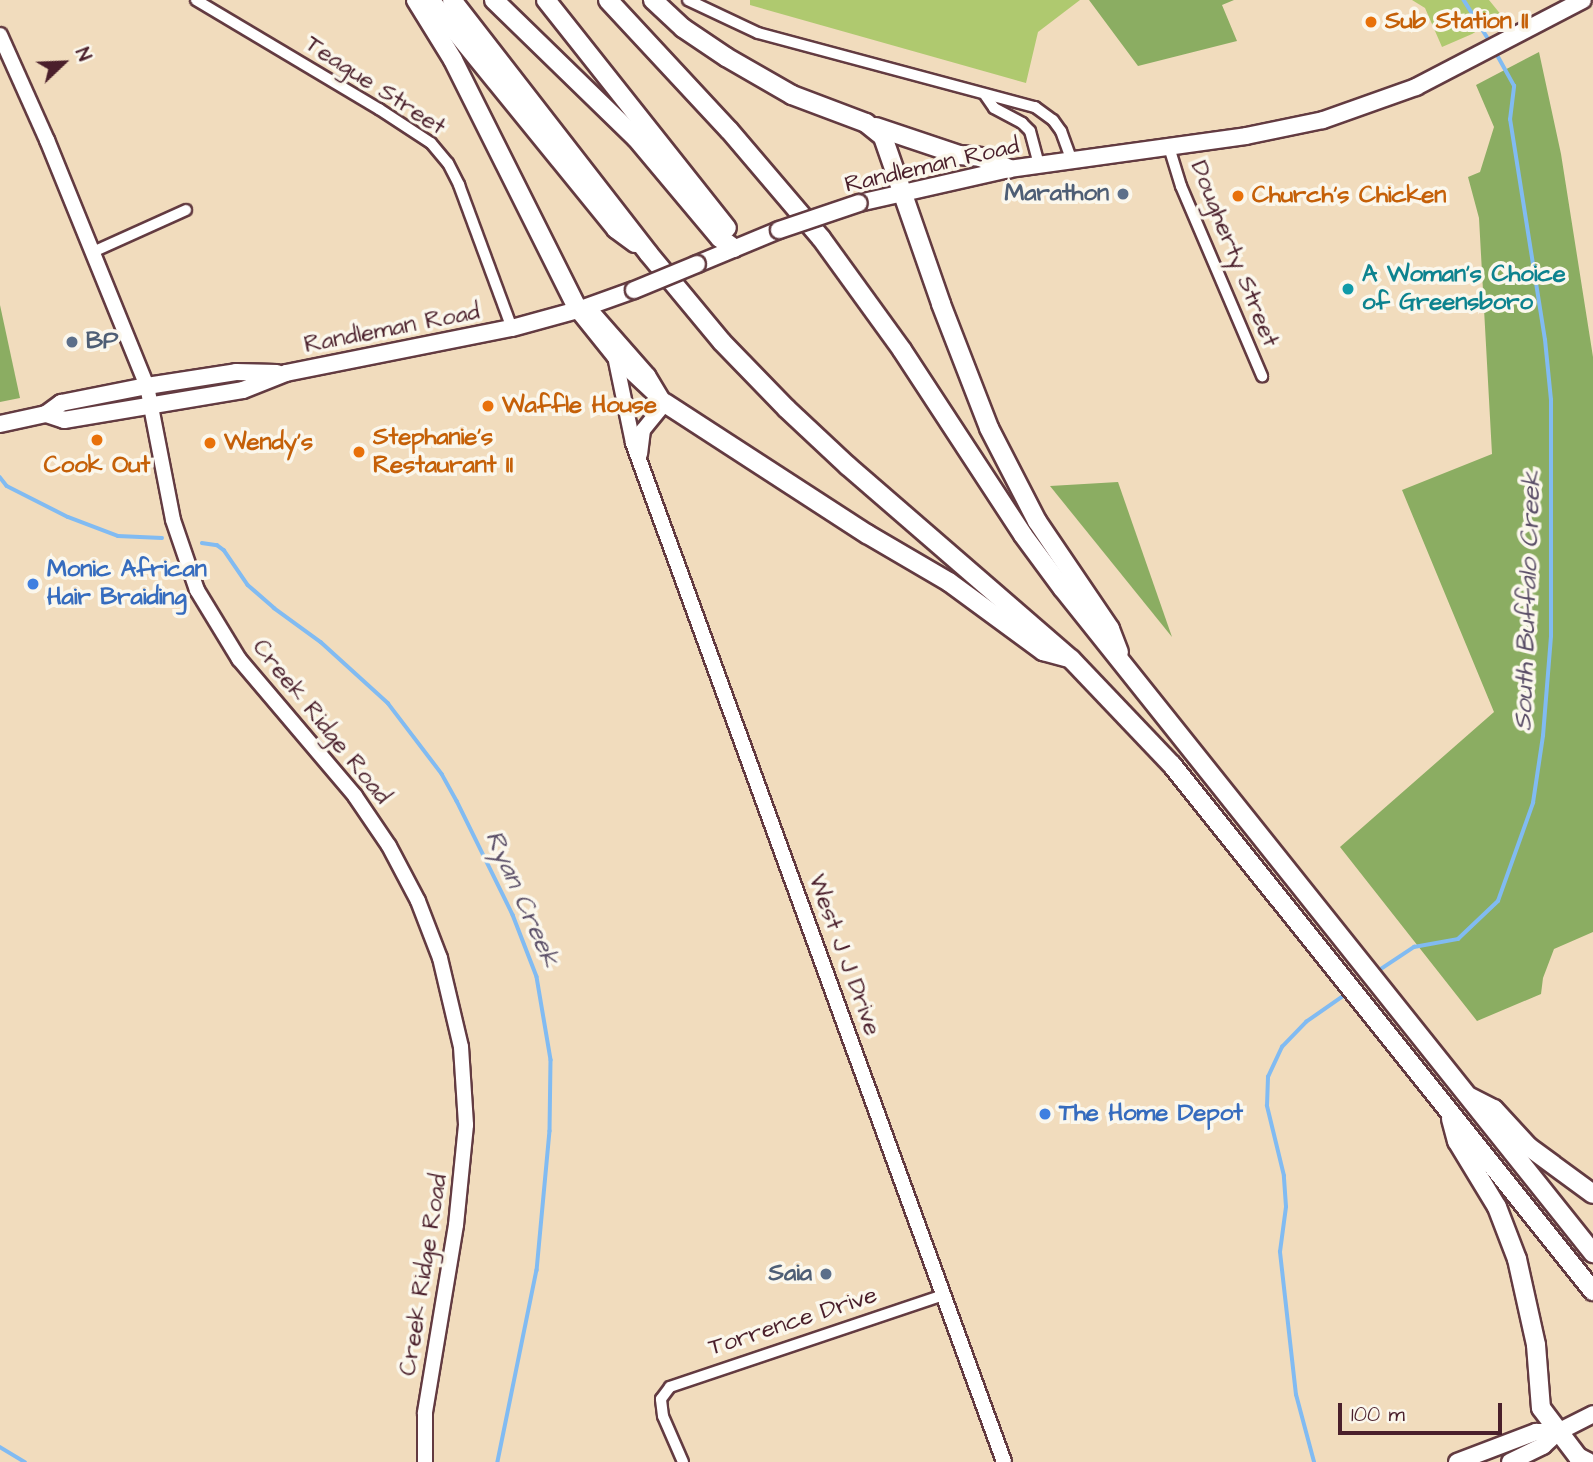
<!DOCTYPE html>
<style>
body{margin:0}
#map{position:relative;width:1593px;height:1462px;overflow:hidden;background:#f1dcbd;font-family:"Architects Daughter",sans-serif}
div>[style]{position:absolute}
.green>*{inset:0;background:#afc96f}
.forest>*{inset:0;background:#8bad62}
.stream>*{height:3.5px;margin:-1.75px;padding:0 1.75px;transform-origin:1.75px;border-radius:1.75px;background:#81bbf2}
.roads{filter:drop-shadow(2px 0 #633b41) drop-shadow(-2px 0 #633b41) drop-shadow(0 2px #633b41) drop-shadow(0 -2px #633b41)}
.street>*{height:10px;margin:-5px;padding:0 5px;transform-origin:5px;border-radius:5px;background:#fff}
.secondary>*{height:14px;margin:-7px;padding:0 7px;transform-origin:7px;border-radius:7px;background:#fff}
.primary>*{height:16px;margin:-8px;padding:0 8px;transform-origin:8px;border-radius:8px;background:#fff}
.highway>*{height:18px;margin:-9px;padding:0 9px;transform-origin:9px;border-radius:9px;background:#fff}
.bridges{filter:drop-shadow(2px 0 #633b41) drop-shadow(-2px 0 #633b41) drop-shadow(0 2px #633b41) drop-shadow(0 -2px #633b41)}
.primary-bridge>*{height:16px;margin:-8px;padding:0 8px;transform-origin:8px;border-radius:8px;background:#fff}
.dots>*{width:19px;height:19px;translate:-50% -50%;box-sizing:border-box;border:4px solid #fbf7ec;border-radius:50%}
span{translate:-50% -50%;white-space:nowrap;text-align:center;line-height:1.15;-webkit-text-stroke:7px #fbf7ec;paint-order:stroke}
.food-label{font-size:24px;color:#c56008;font-weight:700}
.left{translate:0 -50%;text-align:left}
.street-label{font-size:24px;color:#4a1f2b}
.service-label{font-size:24px;color:#4e5e75;font-weight:700}
.right{translate:-100% -50%;text-align:right}
.culture-label{font-size:24px;color:#0d838f;font-weight:700}
.shop-label{font-size:24px;color:#366cbe;font-weight:700}
.water-label{font-size:26px;color:#5a4e67;font-style:italic}
.north{position:absolute;left:28px;top:28px;width:70px;height:70px;-webkit-text-stroke:5px #fbf7ec;paint-order:stroke;rotate:67deg;font-size:19px;font-weight:700;line-height:28px;text-align:center;color:#4a1f2b}
.north::after{content:'';display:block;margin:auto;width:24px;height:32px;background:#4a1f2b;clip-path:polygon(50% 0,100% 100%,50% 72%,0 100%)}
.scale{position:absolute;left:1338px;top:1403px;width:164px;height:32px;box-sizing:border-box;border:4px solid #4a1f2b;border-top:0;padding-left:9px;font-size:21px;line-height:24px;white-space:nowrap;color:#4a1f2b;-webkit-text-stroke:5px #fbf7ec;paint-order:stroke}
</style>
<div id="map">
<div class="green">
<i style="clip-path:polygon(750px 0,1080px 0,1038px 32px,1026px 83px,750px 5px)"></i>
<i style="clip-path:polygon(1412px 0,1489px 0,1502px 16px,1472px 34px,1442px 47px,1425px 8px)"></i>
</div>
<div class="forest">
<i style="clip-path:polygon(1089px 0,1234px 0,1222px 5px,1237px 41px,1138px 66px)"></i>
<i style="clip-path:polygon(1539px 52px,1561px 154px,1593px 357px,1593px 932px,1554px 949px,1543px 978px,1541px 994px,1477px 1021px,1340px 847px,1494px 712px,1402px 490px,1492px 454px,1479px 218px,1468px 177px,1480px 172px,1494px 127px,1476px 85px)"></i>
<i style="clip-path:polygon(0 305px,20px 398px,0 402px)"></i>
<i style="clip-path:polygon(1118px 482px,1172px 637px,1050px 486px)"></i>
</div>
<div class="stream">
<i style="left:1464px;top:0;width:51px;rotate:57.9deg"></i>
<i style="left:0;top:477px;width:11px;rotate:52deg"></i>
<i style="left:7px;top:486px;width:68px;rotate:26.9deg"></i>
<i style="left:68px;top:517px;width:53px;rotate:20.8deg"></i>
<i style="left:118px;top:536px;width:44px;rotate:2.6deg"></i>
<i style="left:202px;top:543px;width:15px;rotate:8deg"></i>
<i style="left:217px;top:545px;width:9px;rotate:36deg"></i>
<i style="left:224px;top:550px;width:42px;rotate:55.6deg"></i>
<i style="left:248px;top:585px;width:35px;rotate:41deg"></i>
<i style="left:274px;top:608px;width:58px;rotate:35.9deg"></i>
<i style="left:321px;top:642px;width:91px;rotate:42.3deg"></i>
<i style="left:388px;top:703px;width:89px;rotate:52.7deg"></i>
<i style="left:442px;top:774px;width:31px;rotate:61deg"></i>
<i style="left:457px;top:801px;width:127px;rotate:63.8deg"></i>
<i style="left:513px;top:915px;width:66px;rotate:68.8deg"></i>
<i style="left:537px;top:977px;width:84px;rotate:80.4deg"></i>
<i style="left:551px;top:1060px;width:71px;rotate:90.8deg"></i>
<i style="left:550px;top:1131px;width:140px;rotate:95.3deg"></i>
<i style="left:537px;top:1270px;width:196px;rotate:101.5deg"></i>
<i style="left:1375px;top:973px;width:47px;rotate:-33.7deg"></i>
<i style="left:1414px;top:947px;width:45px;rotate:-10.3deg"></i>
<i style="left:1458px;top:939px;width:55px;rotate:-43.5deg"></i>
<i style="left:1498px;top:901px;width:104px;rotate:-70.3deg"></i>
<i style="left:1533px;top:803px;width:68px;rotate:-81.5deg"></i>
<i style="left:1543px;top:736px;width:100px;rotate:-85.4deg"></i>
<i style="left:1551px;top:636px;width:236px;rotate:-90deg"></i>
<i style="left:1551px;top:400px;width:60px;rotate:-95.7deg"></i>
<i style="left:1545px;top:340px;width:223px;rotate:-99deg"></i>
<i style="left:1510px;top:120px;width:34px;rotate:-83deg"></i>
<i style="left:1514px;top:86px;width:38px;rotate:-119deg"></i>
<i style="left:0;top:1447px;width:29px;rotate:31deg"></i>
<i style="left:1314px;top:1462px;width:69px;rotate:-105deg"></i>
<i style="left:1296px;top:1395px;width:144px;rotate:-96.4deg"></i>
<i style="left:1280px;top:1252px;width:45px;rotate:-82.4deg"></i>
<i style="left:1286px;top:1207px;width:31px;rotate:-94deg"></i>
<i style="left:1284px;top:1176px;width:72px;rotate:-103.7deg"></i>
<i style="left:1267px;top:1106px;width:29px;rotate:-88deg"></i>
<i style="left:1268px;top:1077px;width:33px;rotate:-65deg"></i>
<i style="left:1282px;top:1047px;width:35px;rotate:-46deg"></i>
<i style="left:1306px;top:1022px;width:49px;rotate:-35deg"></i>
</div>
<div class="roads">
<div class="street">
<i style="left:196px;top:0;width:213px;rotate:30.8deg"></i>
<i style="left:379px;top:109px;width:62px;rotate:33.2deg"></i>
<i style="left:431px;top:143px;width:26px;rotate:50deg"></i>
<i style="left:448px;top:163px;width:25px;rotate:63deg"></i>
<i style="left:459px;top:185px;width:153px;rotate:69.7deg"></i>
<i style="left:688px;top:0;width:77px;rotate:25.2deg"></i>
<i style="left:758px;top:33px;width:287px;rotate:15deg"></i>
<i style="left:1035px;top:107px;width:22px;rotate:36deg"></i>
<i style="left:1053px;top:120px;width:14px;rotate:54deg"></i>
<i style="left:1061px;top:131px;width:32px;rotate:70deg"></i>
<i style="left:985px;top:95px;width:16px;rotate:55deg"></i>
<i style="left:994px;top:108px;width:32px;rotate:28deg"></i>
<i style="left:1022px;top:123px;width:11px;rotate:45deg"></i>
<i style="left:1030px;top:131px;width:35px;rotate:75deg"></i>
<i style="left:1169px;top:147px;width:41px;rotate:72.9deg"></i>
<i style="left:1181px;top:186px;width:207px;rotate:66.9deg"></i>
<i style="left:93px;top:252px;width:102px;rotate:-24.3deg"></i>
<i style="left:683px;top:1462px;width:50px;rotate:-113.5deg"></i>
<i style="left:663px;top:1416px;width:17px;rotate:-97deg"></i>
<i style="left:661px;top:1399px;width:15px;rotate:-53deg"></i>
<i style="left:670px;top:1387px;width:289px;rotate:-18.6deg"></i>
</div>
<div class="secondary">
<i style="left:0;top:35px;width:115px;rotate:65.9deg"></i>
<i style="left:47px;top:140px;width:266px;rotate:67.9deg"></i>
<i style="left:147px;top:386px;width:136px;rotate:79deg"></i>
<i style="left:173px;top:520px;width:74px;rotate:71.1deg"></i>
<i style="left:197px;top:590px;width:81px;rotate:58.7deg"></i>
<i style="left:239px;top:659px;width:180px;rotate:49.7deg"></i>
<i style="left:355px;top:796px;width:60px;rotate:55.8deg"></i>
<i style="left:389px;top:846px;width:62px;rotate:62.2deg"></i>
<i style="left:418px;top:901px;width:61px;rotate:68.9deg"></i>
<i style="left:440px;top:958px;width:91px;rotate:76.7deg"></i>
<i style="left:461px;top:1047px;width:78px;rotate:86.3deg"></i>
<i style="left:466px;top:1125px;width:100px;rotate:95.7deg"></i>
<i style="left:456px;top:1225px;width:191px;rotate:99.4deg"></i>
<i style="left:425px;top:1413px;width:49px;rotate:90deg"></i>
<i style="left:588px;top:307px;width:91px;rotate:48.6deg"></i>
<i style="left:648px;top:375px;width:33px;rotate:59deg"></i>
<i style="left:665px;top:403px;width:35px;rotate:129deg"></i>
<i style="left:643px;top:430px;width:24px;rotate:97deg"></i>
<i style="left:615px;top:356px;width:89px;rotate:78.3deg"></i>
<i style="left:633px;top:443px;width:1084px;rotate:69.99deg"></i>
</div>
<div class="primary">
<i style="left:859px;top:203px;width:154px;rotate:-12.8deg"></i>
<i style="left:1009px;top:169px;width:239px;rotate:-7.9deg"></i>
<i style="left:1246px;top:136px;width:79px;rotate:-11.7deg"></i>
<i style="left:1323px;top:120px;width:99px;rotate:-19.5deg"></i>
<i style="left:1416px;top:87px;width:188px;rotate:-27.5deg"></i>
<i style="left:697px;top:264px;width:89px;rotate:-22.5deg"></i>
<i style="left:578px;top:310px;width:59px;rotate:51.2deg"></i>
<i style="left:615px;top:356px;width:69px;rotate:43.2deg"></i>
<i style="left:46px;top:414px;width:19px;rotate:18deg"></i>
<i style="left:64px;top:420px;width:181px;rotate:-9.5deg"></i>
<i style="left:243px;top:390px;width:46px;rotate:-21.6deg"></i>
<i style="left:286px;top:373px;width:230px;rotate:-11.3deg"></i>
<i style="left:512px;top:328px;width:68px;rotate:-15.3deg"></i>
<i style="left:578px;top:310px;width:59px;rotate:-19.7deg"></i>
<i style="left:0;top:424px;width:47px;rotate:-12.3deg"></i>
<i style="left:46px;top:414px;width:19px;rotate:-36deg"></i>
<i style="left:61px;top:403px;width:88px;rotate:-11.2deg"></i>
<i style="left:147px;top:386px;width:90px;rotate:-8.9deg"></i>
<i style="left:236px;top:372px;width:41px;rotate:1.4deg"></i>
<i style="left:1457px;top:1462px;width:85px;rotate:-20.8deg"></i>
<i style="left:1536px;top:1432px;width:22px"></i>
<i style="left:1510px;top:1462px;width:37px;rotate:-26deg"></i>
<i style="left:1543px;top:1446px;width:21px;rotate:-43deg"></i>
<i style="left:1558px;top:1432px;width:39px;rotate:-27deg"></i>
</div>
<div class="highway">
<i style="left:416px;top:0;width:70px;rotate:58.3deg"></i>
<i style="left:453px;top:60px;width:280px;rotate:63.4deg"></i>
<i style="left:430px;top:0;width:295px;rotate:50.9deg"></i>
<i style="left:616px;top:229px;width:24px;rotate:36deg"></i>
<i style="left:452px;top:0;width:321px;rotate:52.2deg"></i>
<i style="left:649px;top:254px;width:114px;rotate:50.3deg"></i>
<i style="left:722px;top:342px;width:93px;rotate:45.9deg"></i>
<i style="left:787px;top:409px;width:83px;rotate:43.1deg"></i>
<i style="left:848px;top:466px;width:295px;rotate:40.9deg"></i>
<i style="left:1071px;top:659px;width:146px;rotate:46.4deg"></i>
<i style="left:1172px;top:765px;width:674px;rotate:51.33deg"></i>
<i style="left:494px;top:0;width:198px;rotate:44.2deg"></i>
<i style="left:636px;top:138px;width:131px;rotate:50deg"></i>
<i style="left:720px;top:238px;width:17px;rotate:36deg"></i>
<i style="left:546px;top:0;width:291px;rotate:51.6deg"></i>
<i style="left:608px;top:0;width:178px;rotate:47.1deg"></i>
<i style="left:729px;top:130px;width:142px;rotate:49.6deg"></i>
<i style="left:821px;top:238px;width:138px;rotate:54.1deg"></i>
<i style="left:902px;top:350px;width:221px;rotate:56.8deg"></i>
<i style="left:1023px;top:535px;width:67px;rotate:53.5deg"></i>
<i style="left:1063px;top:589px;width:850px;rotate:51.4deg"></i>
<i style="left:653px;top:0;width:41px;rotate:43deg"></i>
<i style="left:683px;top:28px;width:52px;rotate:34deg"></i>
<i style="left:726px;top:57px;width:76px;rotate:29.9deg"></i>
<i style="left:792px;top:95px;width:79px;rotate:20.7deg"></i>
<i style="left:866px;top:123px;width:22px;rotate:39deg"></i>
<i style="left:883px;top:137px;width:177px;rotate:70.8deg"></i>
<i style="left:941px;top:304px;width:133px;rotate:68.8deg"></i>
<i style="left:989px;top:428px;width:105px;rotate:62.7deg"></i>
<i style="left:1037px;top:521px;width:130px;rotate:55.9deg"></i>
<i style="left:1110px;top:629px;width:25px;rotate:69deg"></i>
<i style="left:876px;top:127px;width:88px;rotate:18.6deg"></i>
<i style="left:959px;top:155px;width:21px;rotate:5deg"></i>
<i style="left:980px;top:157px;width:31px;rotate:22deg"></i>
<i style="left:665px;top:403px;width:241px;rotate:33deg"></i>
<i style="left:867px;top:534px;width:95px;rotate:30.3deg"></i>
<i style="left:949px;top:582px;width:117px;rotate:36.3deg"></i>
<i style="left:1043px;top:651px;width:24px;rotate:15deg"></i>
<i style="left:1470px;top:1097px;width:27px;rotate:27deg"></i>
<i style="left:1494px;top:1109px;width:52px;rotate:47.4deg"></i>
<i style="left:1529px;top:1147px;width:79px;rotate:36.3deg"></i>
<i style="left:1451px;top:1119px;width:23px;rotate:75deg"></i>
<i style="left:1457px;top:1141px;width:77px;rotate:58.8deg"></i>
<i style="left:1497px;top:1207px;width:56px;rotate:69deg"></i>
<i style="left:1517px;top:1259px;width:88px;rotate:77.5deg"></i>
<i style="left:1536px;top:1345px;width:63px;rotate:85.5deg"></i>
<i style="left:1541px;top:1408px;width:61px;rotate:52.9deg"></i>
<i style="left:1578px;top:1457px;width:11px;rotate:27deg"></i>
</div>
</div>
<div class="bridges">
<div class="primary-bridge">
<i style="left:779px;top:230px;width:84px;rotate:-18.6deg"></i>
<i style="left:634px;top:290px;width:68px;rotate:-22.4deg"></i>
</div>
</div>
<div class="dots">
<i style="left:1371px;top:22px;background:#e8710a"></i>
<i style="left:1123px;top:194px;background:#5c6f8a"></i>
<i style="left:1238px;top:196px;background:#e8710a"></i>
<i style="left:1348px;top:289px;background:#0f9aa8"></i>
<i style="left:72px;top:342px;background:#5c6f8a"></i>
<i style="left:488px;top:406px;background:#e8710a"></i>
<i style="left:97px;top:440px;background:#e8710a"></i>
<i style="left:210px;top:443px;background:#e8710a"></i>
<i style="left:359px;top:452px;background:#e8710a"></i>
<i style="left:33px;top:584px;background:#3f7fe0"></i>
<i style="left:1045px;top:1114px;background:#3f7fe0"></i>
<i style="left:826px;top:1274px;background:#5c6f8a"></i>
</div>
<div class="food-label">
<span class="left" style="left:1385px;top:22px">Sub Station II</span>
<span class="left" style="left:1252px;top:196px">Church's Chicken</span>
<span class="left" style="left:502px;top:406px">Waffle House</span>
<span class="left" style="left:373px;top:452px">Stephanie's<br>Restaurant II</span>
<span class="left" style="left:224px;top:443px">Wendy's</span>
<span style="left:97px;top:466px">Cook Out</span>
</div>
<div class="street-label">
<span style="left:375px;top:86px;rotate:33deg">Teague Street</span>
<span style="left:932px;top:166px;rotate:-13deg">Randleman Road</span>
<span style="left:1234px;top:254px;rotate:68deg">Dougherty Street</span>
<span style="left:392px;top:329px;rotate:-11deg">Randleman Road</span>
<span style="left:321px;top:722px;rotate:51deg">Creek Ridge Road</span>
<span style="left:844px;top:955px;rotate:70deg">West J J Drive</span>
<span style="left:424px;top:1275px;rotate:-81deg">Creek Ridge Road</span>
<span style="left:793px;top:1322px;rotate:-18deg">Torrence Drive</span>
</div>
<div class="service-label">
<span class="right" style="left:1109px;top:194px">Marathon</span>
<span class="left" style="left:86px;top:342px">BP</span>
<span class="right" style="left:812px;top:1274px">Saia</span>
</div>
<div class="culture-label">
<span class="left" style="left:1362px;top:289px">A Woman's Choice<br>of Greensboro</span>
</div>
<div class="shop-label">
<span class="left" style="left:47px;top:584px">Monic African<br>Hair Braiding</span>
<span class="left" style="left:1059px;top:1114px">The Home Depot</span>
</div>
<div class="water-label">
<span style="left:1528px;top:601px;rotate:-88deg">South Buffalo Creek</span>
<span style="left:522px;top:899px;rotate:66deg">Ryan Creek</span>
</div>
<div class="north">N</div>
<div class="scale">100 m</div>
</div>
